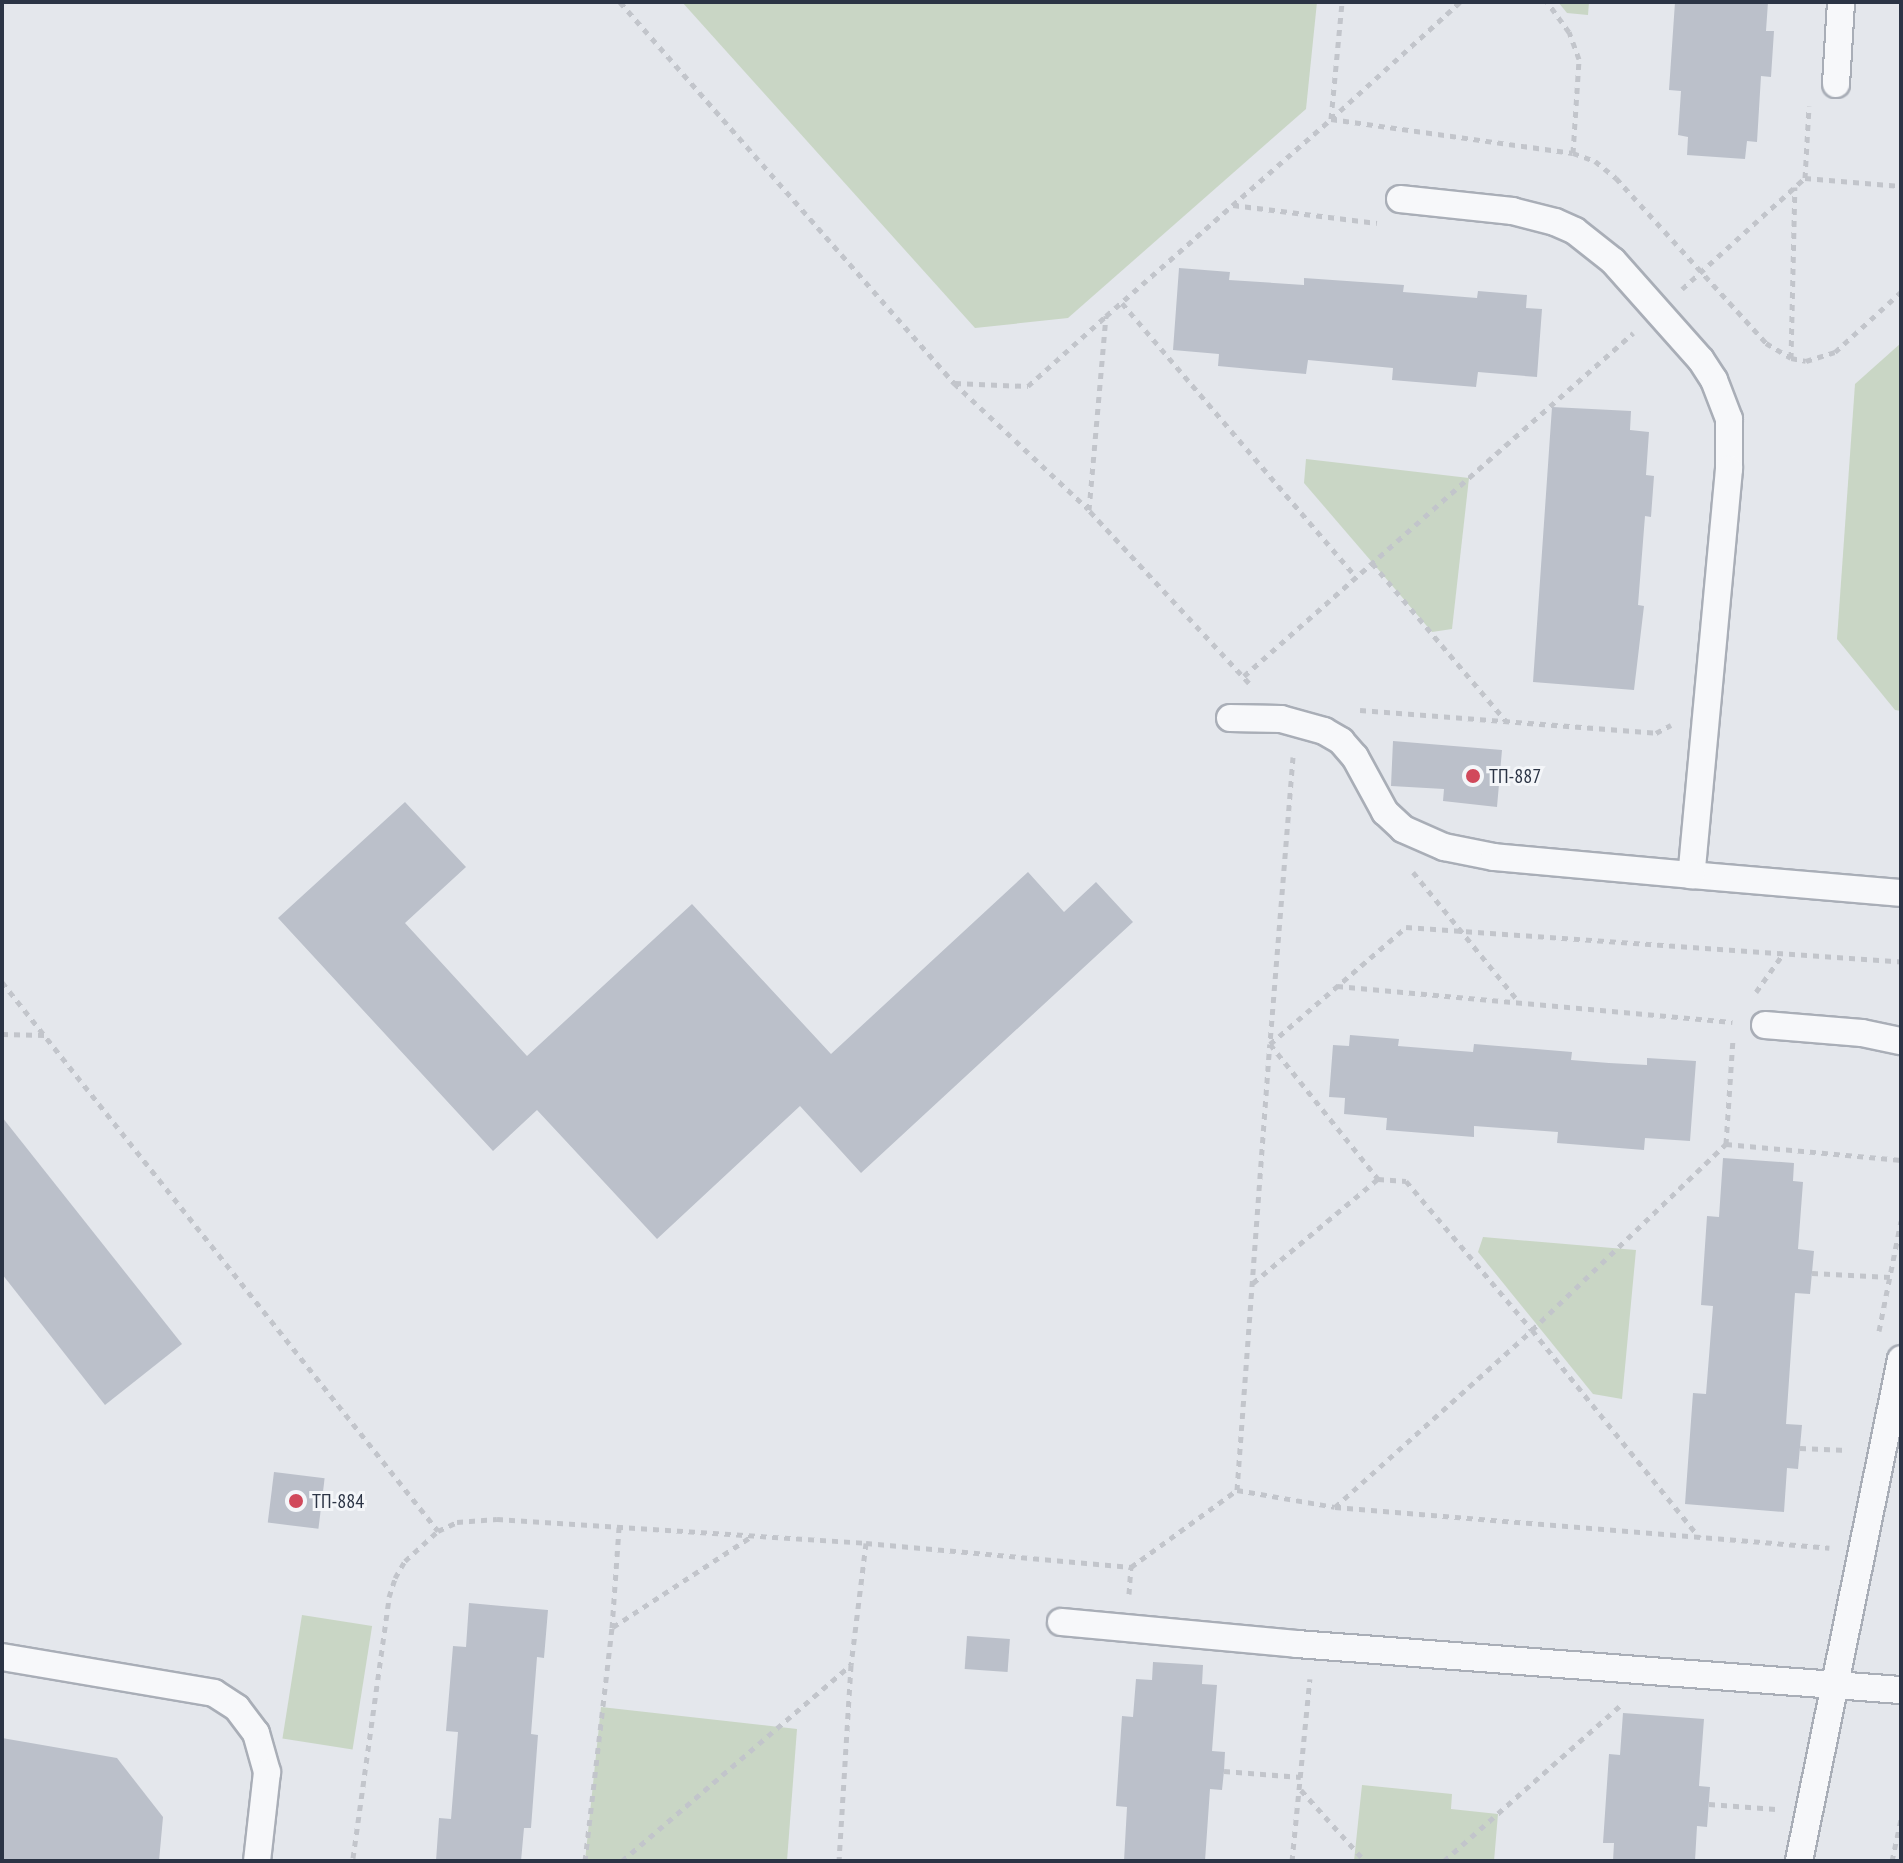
<!DOCTYPE html>
<meta charset="utf-8">
<style>
body{margin:0}
#map{position:relative;width:1903px;height:1863px;overflow:hidden;background:#e4e7ec;font-family:"PT Sans Narrow",sans-serif}
div>[style]{position:absolute}
.green>*{inset:0;background:#c9d6c5;transform-origin:0 0}
.building>*{inset:0;background:#bbc0ca;transform-origin:0 0}
.path>*{height:5px;margin-top:-2.5px;transform-origin:0;background:repeating-linear-gradient(90deg,#c2c5cb 0 6px,transparent 0 12px)}
.roads{filter:drop-shadow(2px 0 #a9aeb7) drop-shadow(-2px 0 #a9aeb7) drop-shadow(0 2px #a9aeb7) drop-shadow(0 -2px #a9aeb7)}
.lane>*{height:26px;margin:-13px;padding:0 13px;transform-origin:13px;border-radius:13px;background:#f7f8fa}
.dots>*{width:22px;height:22px;translate:-50% -50%;box-sizing:border-box;border:4px solid #f4f6f9;border-radius:50%}
span{translate:-50% -50%;white-space:nowrap;text-align:center;line-height:1.15;-webkit-text-stroke:6px #f4f6f9;paint-order:stroke}
.poi-label{font-size:20px;color:#2b3445}
.left{translate:0 -50%;text-align:left}
.frame{position:absolute;inset:0;border:4px solid #2b3445;pointer-events:none}
</style>
<div id="map">
<div class="green">
<i style="clip-path:polygon(682px 2px,1317px 2px,1306px 109px,1068px 318px,975px 328px)"></i>
<i style="clip-path:polygon(1558px 2px,1589px 2px,1588px 15px,1567px 13px)"></i>
<i style="clip-path:polygon(1901px 343px,1901px 711px,1895px 710px,1837px 639px,1855px 384px)"></i>
<i style="clip-path:polygon(1306px 459px,1469px 478px,1452px 629px,1432px 632px,1304px 483px)"></i>
<i style="clip-path:polygon(1483px 1237px,1636px 1250px,1622px 1399px,1593px 1394px,1478px 1252px)"></i>
<i style="left:302px;top:1615px;width:71px;height:125px;rotate:9deg"></i>
<i style="clip-path:polygon(601px 1707px,797px 1729px,787px 1861px,585px 1861px)"></i>
<i style="clip-path:polygon(1362px 1785px,1452px 1794px,1451px 1809px,1498px 1814px,1494px 1861px,1354px 1861px)"></i>
</div>
<div class="building">
<i style="clip-path:polygon(1675px 2px,1768px 2px,1766px 31px,1774px 31px,1771px 77px,1761px 76px,1757px 142px,1747px 141px,1745px 159px,1687px 155px,1688px 137px,1678px 135px,1681px 91px,1669px 90px)"></i>
<i style="clip-path:polygon(1179px 268px,1230px 272px,1229px 280px,1304px 285px,1304px 278px,1404px 285px,1403px 292px,1477px 298px,1478px 291px,1527px 295px,1526px 308px,1542px 309px,1537px 377px,1478px 372px,1476px 387px,1392px 380px,1393px 368px,1308px 360px,1306px 374px,1218px 366px,1219px 354px,1173px 350px)"></i>
<i style="clip-path:polygon(1552px 407px,1631px 411px,1630px 430px,1649px 432px,1646px 475px,1654px 476px,1651px 517px,1645px 516px,1638px 605px,1644px 606px,1634px 690px,1533px 682px)"></i>
<i style="clip-path:polygon(1393px 741px,1502px 750px,1497px 807px,1443px 801px,1444px 789px,1391px 786px)"></i>
<i style="clip-path:polygon(405px 802px,466px 867px,405px 923px,527px 1056px,692px 904px,831px 1054px,1028px 872px,1064px 912px,1096px 882px,1133px 922px,861px 1173px,800px 1106px,657px 1239px,537px 1110px,493px 1151px,278px 918px)"></i>
<i style="clip-path:polygon(1350px 1035px,1399px 1039px,1398px 1046px,1473px 1052px,1474px 1044px,1572px 1052px,1571px 1060px,1609px 1063px,1647px 1065px,1647px 1058px,1696px 1061px,1690px 1141px,1645px 1138px,1644px 1150px,1557px 1143px,1558px 1132px,1474px 1126px,1474px 1137px,1386px 1130px,1387px 1118px,1344px 1114px,1345px 1098px,1329px 1097px,1333px 1045px,1349px 1046px)"></i>
<i style="clip-path:polygon(2px 1117px,182px 1344px,105px 1405px,2px 1274px)"></i>
<i style="clip-path:polygon(1723px 1158px,1794px 1163px,1793px 1181px,1803px 1182px,1798px 1249px,1814px 1251px,1810px 1294px,1795px 1293px,1786px 1424px,1802px 1425px,1798px 1469px,1787px 1468px,1784px 1512px,1685px 1504px,1693px 1393px,1706px 1394px,1713px 1306px,1701px 1305px,1707px 1216px,1719px 1217px)"></i>
<i style="left:274px;top:1472px;width:51px;height:51px;rotate:7deg"></i>
<i style="clip-path:polygon(469px 1603px,548px 1610px,544px 1658px,537px 1657px,531px 1734px,538px 1735px,531px 1828px,524px 1828px,521px 1861px,436px 1861px,439px 1818px,451px 1819px,458px 1732px,446px 1731px,453px 1646px,466px 1647px)"></i>
<i style="left:967px;top:1636px;width:43px;height:33px;rotate:4deg"></i>
<i style="clip-path:polygon(1153px 1662px,1203px 1665px,1202px 1684px,1217px 1685px,1212px 1751px,1225px 1752px,1224px 1771px,1222px 1790px,1210px 1789px,1205px 1861px,1124px 1861px,1127px 1807px,1116px 1806px,1122px 1716px,1133px 1717px,1136px 1679px,1152px 1680px)"></i>
<i style="clip-path:polygon(1623px 1713px,1704px 1719px,1699px 1786px,1710px 1787px,1707px 1827px,1697px 1826px,1695px 1861px,1613px 1861px,1614px 1843px,1603px 1843px,1609px 1754px,1620px 1755px)"></i>
<i style="clip-path:polygon(2px 1738px,117px 1758px,163px 1817px,159px 1861px,2px 1861px)"></i>
</div>
<div class="path">
<i style="left:620px;top:2px;width:507px;rotate:48.76deg"></i>
<i style="left:954px;top:383px;width:184px;rotate:43.2deg"></i>
<i style="left:1331px;top:119px;width:244px;rotate:8deg"></i>
<i style="left:1573px;top:153px;width:94px;rotate:-86.3deg"></i>
<i style="left:1579px;top:59px;width:29px;rotate:-110deg"></i>
<i style="left:1569px;top:32px;width:37px;rotate:-126deg"></i>
<i style="left:1331px;top:119px;width:174px;rotate:-42.2deg"></i>
<i style="left:1573px;top:153px;width:23px;rotate:20deg"></i>
<i style="left:1595px;top:161px;width:27px;rotate:39deg"></i>
<i style="left:1616px;top:178px;width:223px;rotate:47.7deg"></i>
<i style="left:1766px;top:343px;width:29px;rotate:31deg"></i>
<i style="left:1791px;top:358px;width:15px;rotate:11deg"></i>
<i style="left:1806px;top:361px;width:30px;rotate:-17deg"></i>
<i style="left:1835px;top:352px;width:89px;rotate:-42.3deg"></i>
<i style="left:1805px;top:178px;width:96px;rotate:4.8deg"></i>
<i style="left:1233px;top:205px;width:145px;rotate:7.1deg"></i>
<i style="left:1682px;top:289px;width:166px;rotate:-42.1deg"></i>
<i style="left:1805px;top:178px;width:72px;rotate:-86.8deg"></i>
<i style="left:1122px;top:303px;width:360px;rotate:49.5deg"></i>
<i style="left:1791px;top:358px;width:171px;rotate:-88.7deg"></i>
<i style="left:955px;top:383px;width:73px;rotate:2.4deg"></i>
<i style="left:1028px;top:386px;width:105px;rotate:-41.9deg"></i>
<i style="left:1372px;top:563px;width:207px;rotate:49.7deg"></i>
<i style="left:1244px;top:676px;width:519px;rotate:-41.4deg"></i>
<i style="left:1249px;top:683px;width:236px;rotate:-132.8deg"></i>
<i style="left:1089px;top:510px;width:195px;rotate:-85deg"></i>
<i style="left:1106px;top:316px;width:299px;rotate:-41.2deg"></i>
<i style="left:1331px;top:119px;width:118px;rotate:-84.6deg"></i>
<i style="left:1360px;top:710px;width:297px;rotate:4.4deg"></i>
<i style="left:1656px;top:733px;width:17px;rotate:-28deg"></i>
<i style="left:1293px;top:757px;width:288px;rotate:94.6deg"></i>
<i style="left:1270px;top:1044px;width:173px;rotate:51.3deg"></i>
<i style="left:1378px;top:1179px;width:28px;rotate:4deg"></i>
<i style="left:1406px;top:1181px;width:195px;rotate:49.8deg"></i>
<i style="left:1532px;top:1330px;width:267px;rotate:51.1deg"></i>
<i style="left:1413px;top:872px;width:169px;rotate:50.8deg"></i>
<i style="left:2px;top:982px;width:701px;rotate:51.54deg"></i>
<i style="left:1337px;top:986px;width:397px;rotate:5.2deg"></i>
<i style="left:1756px;top:992px;width:47px;rotate:-54.6deg"></i>
<i style="left:2px;top:1034px;width:43px;rotate:1.3deg"></i>
<i style="left:1726px;top:1144px;width:176px;rotate:5.2deg"></i>
<i style="left:1812px;top:1273px;width:78px;rotate:2.9deg"></i>
<i style="left:1253px;top:1283px;width:163px;rotate:-39.8deg"></i>
<i style="left:1879px;top:1331px;width:112px;rotate:-78.7deg"></i>
<i style="left:1800px;top:1448px;width:47px;rotate:2.4deg"></i>
<i style="left:1237px;top:1490px;width:99px;rotate:9.8deg"></i>
<i style="left:1335px;top:1507px;width:496px;rotate:4.7deg"></i>
<i style="left:1335px;top:1507px;width:265px;rotate:-41.9deg"></i>
<i style="left:1532px;top:1330px;width:269px;rotate:-43.8deg"></i>
<i style="left:1726px;top:1144px;width:105px;rotate:-86.2deg"></i>
<i style="left:866px;top:1543px;width:266px;rotate:5.2deg"></i>
<i style="left:1131px;top:1567px;width:131px;rotate:-36deg"></i>
<i style="left:1237px;top:1490px;width:447px;rotate:-85.8deg"></i>
<i style="left:1270px;top:1044px;width:179px;rotate:-40.7deg"></i>
<i style="left:1406px;top:927px;width:496px;rotate:4deg"></i>
<i style="left:1129px;top:1594px;width:27px;rotate:-86deg"></i>
<i style="left:613px;top:1627px;width:166px;rotate:-33.2deg"></i>
<i style="left:1224px;top:1771px;width:77px;rotate:4.5deg"></i>
<i style="left:1301px;top:1790px;width:96px;rotate:48deg"></i>
<i style="left:1709px;top:1804px;width:67px;rotate:4.3deg"></i>
<i style="left:353px;top:1858px;width:263px;rotate:-82.1deg"></i>
<i style="left:389px;top:1597px;width:20px;rotate:-72deg"></i>
<i style="left:395px;top:1578px;width:20px;rotate:-60deg"></i>
<i style="left:405px;top:1561px;width:45px;rotate:-42.3deg"></i>
<i style="left:438px;top:1531px;width:21px;rotate:-25deg"></i>
<i style="left:457px;top:1522px;width:40px;rotate:-4.3deg"></i>
<i style="left:497px;top:1519px;width:370px;rotate:3.7deg"></i>
<i style="left:866px;top:1543px;width:123px;rotate:97deg"></i>
<i style="left:851px;top:1665px;width:196px;rotate:93.5deg"></i>
<i style="left:585px;top:1861px;width:235px;rotate:-83.4deg"></i>
<i style="left:612px;top:1628px;width:101px;rotate:-86deg"></i>
<i style="left:622px;top:1861px;width:301px;rotate:-40.6deg"></i>
<i style="left:1292px;top:1861px;width:183px;rotate:-84.4deg"></i>
<i style="left:1444px;top:1861px;width:239px;rotate:-41.4deg"></i>
<i style="left:1892px;top:1861px;width:43px;rotate:-77.9deg"></i>
</div>
<div class="roads">
<div class="lane">
<i style="left:1836px;top:84px;width:82px;rotate:-86.5deg"></i>
<i style="left:1400px;top:199px;width:113px;rotate:6.1deg"></i>
<i style="left:1512px;top:211px;width:44px;rotate:14.3deg"></i>
<i style="left:1555px;top:222px;width:22px;rotate:24deg"></i>
<i style="left:1575px;top:231px;width:48px;rotate:38.3deg"></i>
<i style="left:1613px;top:261px;width:132px;rotate:48.4deg"></i>
<i style="left:1701px;top:360px;width:24px;rotate:57deg"></i>
<i style="left:1714px;top:380px;width:42px;rotate:69deg"></i>
<i style="left:1729px;top:419px;width:50px;rotate:90deg"></i>
<i style="left:1729px;top:469px;width:408px;rotate:95.3deg"></i>
<i style="left:1691px;top:875px;width:211px;rotate:4.9deg"></i>
<i style="left:1230px;top:718px;width:51px;rotate:1.1deg"></i>
<i style="left:1281px;top:719px;width:45px;rotate:15.6deg"></i>
<i style="left:1324px;top:731px;width:20px;rotate:30deg"></i>
<i style="left:1341px;top:741px;width:21px;rotate:49deg"></i>
<i style="left:1355px;top:757px;width:63px;rotate:61.4deg"></i>
<i style="left:1385px;top:812px;width:25px;rotate:43deg"></i>
<i style="left:1403px;top:829px;width:45px;rotate:23.7deg"></i>
<i style="left:1444px;top:847px;width:51px;rotate:11.3deg"></i>
<i style="left:1494px;top:857px;width:198px;rotate:5.2deg"></i>
<i style="left:1765px;top:1025px;width:97px;rotate:4.7deg"></i>
<i style="left:1862px;top:1033px;width:40px;rotate:12deg"></i>
<i style="left:1061px;top:1622px;width:237px;rotate:5.3deg"></i>
<i style="left:1297px;top:1644px;width:606px;rotate:4.36deg"></i>
<i style="left:2px;top:1657px;width:215px;rotate:9.6deg"></i>
<i style="left:214px;top:1693px;width:27px;rotate:33deg"></i>
<i style="left:237px;top:1708px;width:31px;rotate:53deg"></i>
<i style="left:256px;top:1733px;width:41px;rotate:74.2deg"></i>
<i style="left:267px;top:1772px;width:90px;rotate:96.4deg"></i>
<i style="left:1799px;top:1861px;width:512px;rotate:-78.51deg"></i>
</div>
</div>
<div class="dots">
<i style="left:1473px;top:776px;background:#d1495b"></i>
<i style="left:296px;top:1501px;background:#d1495b"></i>
</div>
<div class="poi-label">
<span class="left" style="left:1489px;top:776px">ТП-887</span>
<span class="left" style="left:312px;top:1501px">ТП-884</span>
</div>
<div class="frame"></div>
</div>
